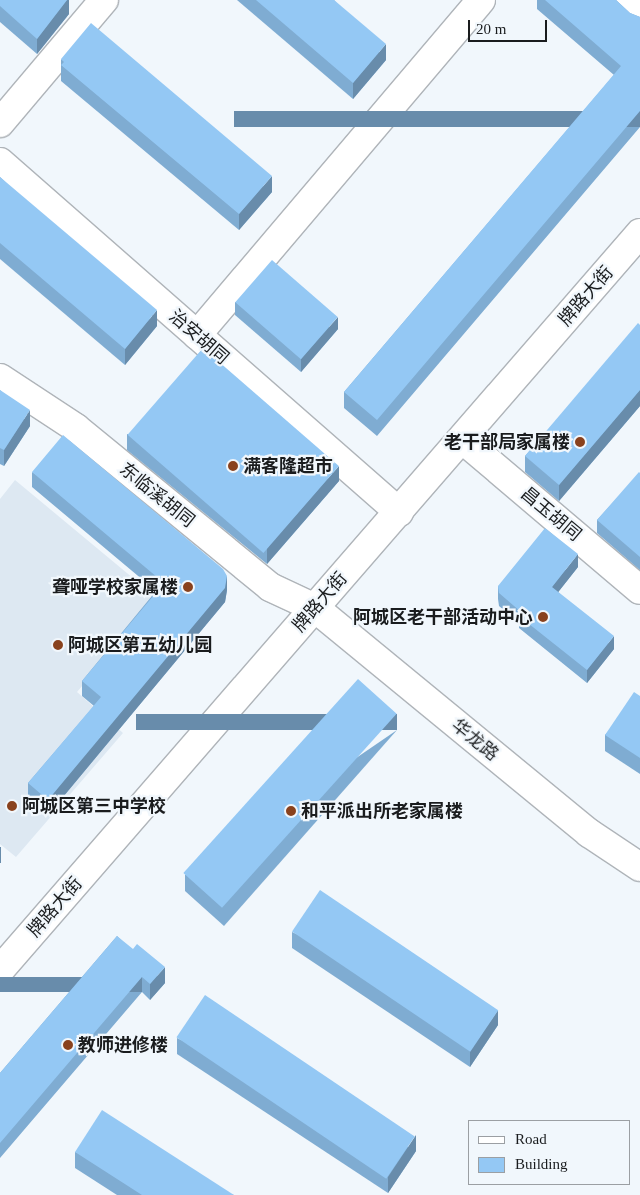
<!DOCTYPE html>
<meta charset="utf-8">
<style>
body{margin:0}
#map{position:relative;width:640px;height:1195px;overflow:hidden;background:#f1f7fc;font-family:"Times New Roman","Noto Sans SC",serif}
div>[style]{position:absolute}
.built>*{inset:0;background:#dde8f2}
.roads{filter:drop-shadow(1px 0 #afb4b9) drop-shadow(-1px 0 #afb4b9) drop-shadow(0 1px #afb4b9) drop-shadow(0 -1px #afb4b9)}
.minor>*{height:28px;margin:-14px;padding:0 14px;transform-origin:14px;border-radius:14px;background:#fff}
.wall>*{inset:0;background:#7facd2}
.shaded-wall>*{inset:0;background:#688cab;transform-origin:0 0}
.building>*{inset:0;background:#94c8f4;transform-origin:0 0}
.dots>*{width:14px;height:14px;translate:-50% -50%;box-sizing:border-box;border:2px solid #f1f7fc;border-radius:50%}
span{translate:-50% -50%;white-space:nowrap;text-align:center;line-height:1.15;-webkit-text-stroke:4.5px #f1f7fc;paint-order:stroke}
.street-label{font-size:18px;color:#1a1c1e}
.poi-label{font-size:18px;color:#1a1c1e;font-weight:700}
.right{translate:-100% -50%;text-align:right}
.left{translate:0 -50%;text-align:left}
.legend{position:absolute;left:468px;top:1120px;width:162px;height:65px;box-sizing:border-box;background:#f1f7fc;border:1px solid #9b9fa3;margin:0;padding:6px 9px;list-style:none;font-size:15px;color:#1a1c1e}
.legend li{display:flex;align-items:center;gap:10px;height:25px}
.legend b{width:25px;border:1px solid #9b9fa3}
.scale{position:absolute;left:468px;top:20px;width:79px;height:22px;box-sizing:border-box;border:2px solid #1a1c1e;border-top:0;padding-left:6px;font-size:15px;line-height:18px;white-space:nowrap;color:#1a1c1e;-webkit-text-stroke:4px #f1f7fc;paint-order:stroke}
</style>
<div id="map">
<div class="built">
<i style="clip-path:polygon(15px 480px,157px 598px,77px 692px,123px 733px,16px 857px,0 844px,0 499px)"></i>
</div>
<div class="roads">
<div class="minor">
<i style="left:621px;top:0;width:25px;rotate:42deg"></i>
<i style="left:0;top:123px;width:161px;rotate:-49.8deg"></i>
<i style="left:0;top:162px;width:531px;rotate:41.26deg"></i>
<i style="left:197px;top:335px;width:439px;rotate:-49.7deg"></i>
<i style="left:0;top:378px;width:91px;rotate:33.3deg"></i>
<i style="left:76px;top:428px;width:251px;rotate:39.3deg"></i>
<i style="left:270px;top:587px;width:50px;rotate:25deg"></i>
<i style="left:315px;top:608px;width:355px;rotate:39.4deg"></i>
<i style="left:589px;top:833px;width:61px;rotate:33.7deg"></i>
<i style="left:462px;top:439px;width:233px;rotate:40.3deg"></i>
<i style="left:0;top:970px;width:976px;rotate:-49.03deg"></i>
</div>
</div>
<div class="wall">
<i style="clip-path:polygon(0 0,69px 0,69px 14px,37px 54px,0 22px)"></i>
<i style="clip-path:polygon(237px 0,334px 0,386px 60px,353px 99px)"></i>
<i style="clip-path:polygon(537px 0,616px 0,630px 13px,640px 17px,640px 127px,377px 436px,344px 408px,344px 392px,614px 75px,537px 9px)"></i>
<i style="clip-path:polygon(61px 59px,272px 192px,239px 230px,61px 81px)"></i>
<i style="clip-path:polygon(0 177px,157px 326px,125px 365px,0 259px)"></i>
<i style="clip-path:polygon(235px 302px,338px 329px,301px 372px,235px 315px)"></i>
<i style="clip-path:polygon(640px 325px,640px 406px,559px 501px,525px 472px,525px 456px)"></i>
<i style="clip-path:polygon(0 390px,30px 426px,4px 466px,0 464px)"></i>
<i style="clip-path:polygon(127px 434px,339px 481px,267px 564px,127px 450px)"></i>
<i style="clip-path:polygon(32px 472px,227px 590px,225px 602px,48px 815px,28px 798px,28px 783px,94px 706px,82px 696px,82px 681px,156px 591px,32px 487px)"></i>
<i style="clip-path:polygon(640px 473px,640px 570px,597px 533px,597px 520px)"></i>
<i style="clip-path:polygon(578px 567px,558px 592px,614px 649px,587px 683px,519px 628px,519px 623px,499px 606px,498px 599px,498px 586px)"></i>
<i style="clip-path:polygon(640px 696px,640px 774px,605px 751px,605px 735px)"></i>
<i style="clip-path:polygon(397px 730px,224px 926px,185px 891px,185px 875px)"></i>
<i style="clip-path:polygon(292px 932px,498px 1025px,470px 1067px,292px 948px)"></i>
<i style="clip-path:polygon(117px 936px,165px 983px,150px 1000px,142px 992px,0 1158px,0 1073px)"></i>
<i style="clip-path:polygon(177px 1038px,416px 1151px,388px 1193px,177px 1054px)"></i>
<i style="clip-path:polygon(75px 1152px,234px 1195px,117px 1195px,75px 1168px)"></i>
</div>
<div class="shaded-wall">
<i style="clip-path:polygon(67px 0,69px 0,69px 14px,37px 54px,37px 39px)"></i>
<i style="clip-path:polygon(386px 44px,386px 60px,353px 99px,353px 83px)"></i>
<i style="left:640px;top:111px;width:16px;height:406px;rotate:90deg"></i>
<i style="clip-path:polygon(272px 176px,272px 192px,239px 230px,239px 214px)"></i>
<i style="clip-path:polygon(157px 310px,157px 326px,125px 365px,125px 349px)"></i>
<i style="clip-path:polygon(338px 317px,338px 329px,301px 372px,301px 359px)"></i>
<i style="clip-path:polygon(640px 390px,640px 406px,559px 501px,559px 485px)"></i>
<i style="clip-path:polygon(30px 410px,30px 426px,4px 466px,4px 450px)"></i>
<i style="clip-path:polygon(339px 466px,339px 481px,267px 564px,267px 548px)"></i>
<i style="clip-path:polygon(578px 554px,578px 567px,552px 600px,552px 587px)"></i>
<i style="clip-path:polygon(227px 576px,227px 590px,225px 602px,48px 815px,48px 800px)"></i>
<i style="clip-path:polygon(614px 636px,614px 649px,587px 683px,587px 670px)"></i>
<i style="left:397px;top:714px;width:16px;height:261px;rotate:90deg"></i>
<i style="left:1px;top:847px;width:16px;height:1px;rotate:90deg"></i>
<i style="clip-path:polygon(165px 967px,165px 983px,150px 1000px,150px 984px)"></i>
<i style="left:142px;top:977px;width:15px;height:218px;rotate:90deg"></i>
<i style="clip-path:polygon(498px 1010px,498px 1025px,470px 1067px,470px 1051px)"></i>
<i style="clip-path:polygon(416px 1135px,416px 1151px,388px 1193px,388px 1177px)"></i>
</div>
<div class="building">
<i style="clip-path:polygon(0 0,67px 0,37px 39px,0 6px)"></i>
<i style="clip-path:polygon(256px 0,334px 0,386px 44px,353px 83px)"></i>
<i style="clip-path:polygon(545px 0,616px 0,630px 13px,640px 17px,640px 111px,377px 420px,344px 392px,621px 66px)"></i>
<i style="clip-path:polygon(91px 23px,272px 176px,239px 214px,61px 65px,64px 62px,61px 59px)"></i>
<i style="clip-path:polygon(0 177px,157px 310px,125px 349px,0 243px)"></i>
<i style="left:272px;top:260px;width:87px;height:56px;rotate:41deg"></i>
<i style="clip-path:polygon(638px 323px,640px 325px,640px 390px,559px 485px,525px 456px)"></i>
<i style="left:203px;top:348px;width:180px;height:115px;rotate:41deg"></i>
<i style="clip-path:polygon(0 390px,30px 410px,4px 450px,0 448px)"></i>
<i style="clip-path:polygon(63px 435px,223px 569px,227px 576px,225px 588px,48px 800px,28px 783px,101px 697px,82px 681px,164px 583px,32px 472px)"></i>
<i style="clip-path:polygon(639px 472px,640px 473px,640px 557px,597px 520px)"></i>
<i style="clip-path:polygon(545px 528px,578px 554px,552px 587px,614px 636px,587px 670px,519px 616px,521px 612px,499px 593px,498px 586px)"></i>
<i style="left:358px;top:679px;width:52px;height:261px;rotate:42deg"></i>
<i style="clip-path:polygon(634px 692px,640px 696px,640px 758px,605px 735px)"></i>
<i style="left:320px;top:890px;width:215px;height:50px;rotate:34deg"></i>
<i style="clip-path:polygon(117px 936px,133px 949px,137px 944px,165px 967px,150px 984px,142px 977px,0 1143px,0 1073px)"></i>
<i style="left:205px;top:995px;width:253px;height:51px;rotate:34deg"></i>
<i style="clip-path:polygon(102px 1110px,234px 1195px,142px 1195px,75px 1152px)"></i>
</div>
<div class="dots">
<i style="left:580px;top:442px;background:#89421e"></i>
<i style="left:233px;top:466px;background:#89421e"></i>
<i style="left:188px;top:587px;background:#89421e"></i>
<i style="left:543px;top:617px;background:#89421e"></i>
<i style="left:58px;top:645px;background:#89421e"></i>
<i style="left:12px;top:806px;background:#89421e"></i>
<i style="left:291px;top:811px;background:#89421e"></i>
<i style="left:68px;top:1045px;background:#89421e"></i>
</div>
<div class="street-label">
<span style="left:586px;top:296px;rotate:-49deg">牌路大街</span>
<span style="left:199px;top:337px;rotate:41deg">治安胡同</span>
<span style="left:157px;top:495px;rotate:39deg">东临溪胡同</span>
<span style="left:551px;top:514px;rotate:40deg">昌玉胡同</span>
<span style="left:320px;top:602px;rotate:-49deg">牌路大街</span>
<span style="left:475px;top:740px;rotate:39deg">华龙路</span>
<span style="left:55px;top:907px;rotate:-49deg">牌路大街</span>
</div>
<div class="poi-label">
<span class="right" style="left:570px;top:442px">老干部局家属楼</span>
<span class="left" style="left:243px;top:466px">满客隆超市</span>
<span class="right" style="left:178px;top:587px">聋哑学校家属楼</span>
<span class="right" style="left:533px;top:617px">阿城区老干部活动中心</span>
<span class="left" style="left:68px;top:645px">阿城区第五幼儿园</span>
<span class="left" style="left:22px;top:806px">阿城区第三中学校</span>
<span class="left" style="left:301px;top:811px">和平派出所老家属楼</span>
<span class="left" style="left:78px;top:1045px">教师进修楼</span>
</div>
<ul class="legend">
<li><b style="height:6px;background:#fff"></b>Road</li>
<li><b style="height:14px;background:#94c8f4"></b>Building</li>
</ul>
<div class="scale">20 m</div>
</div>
